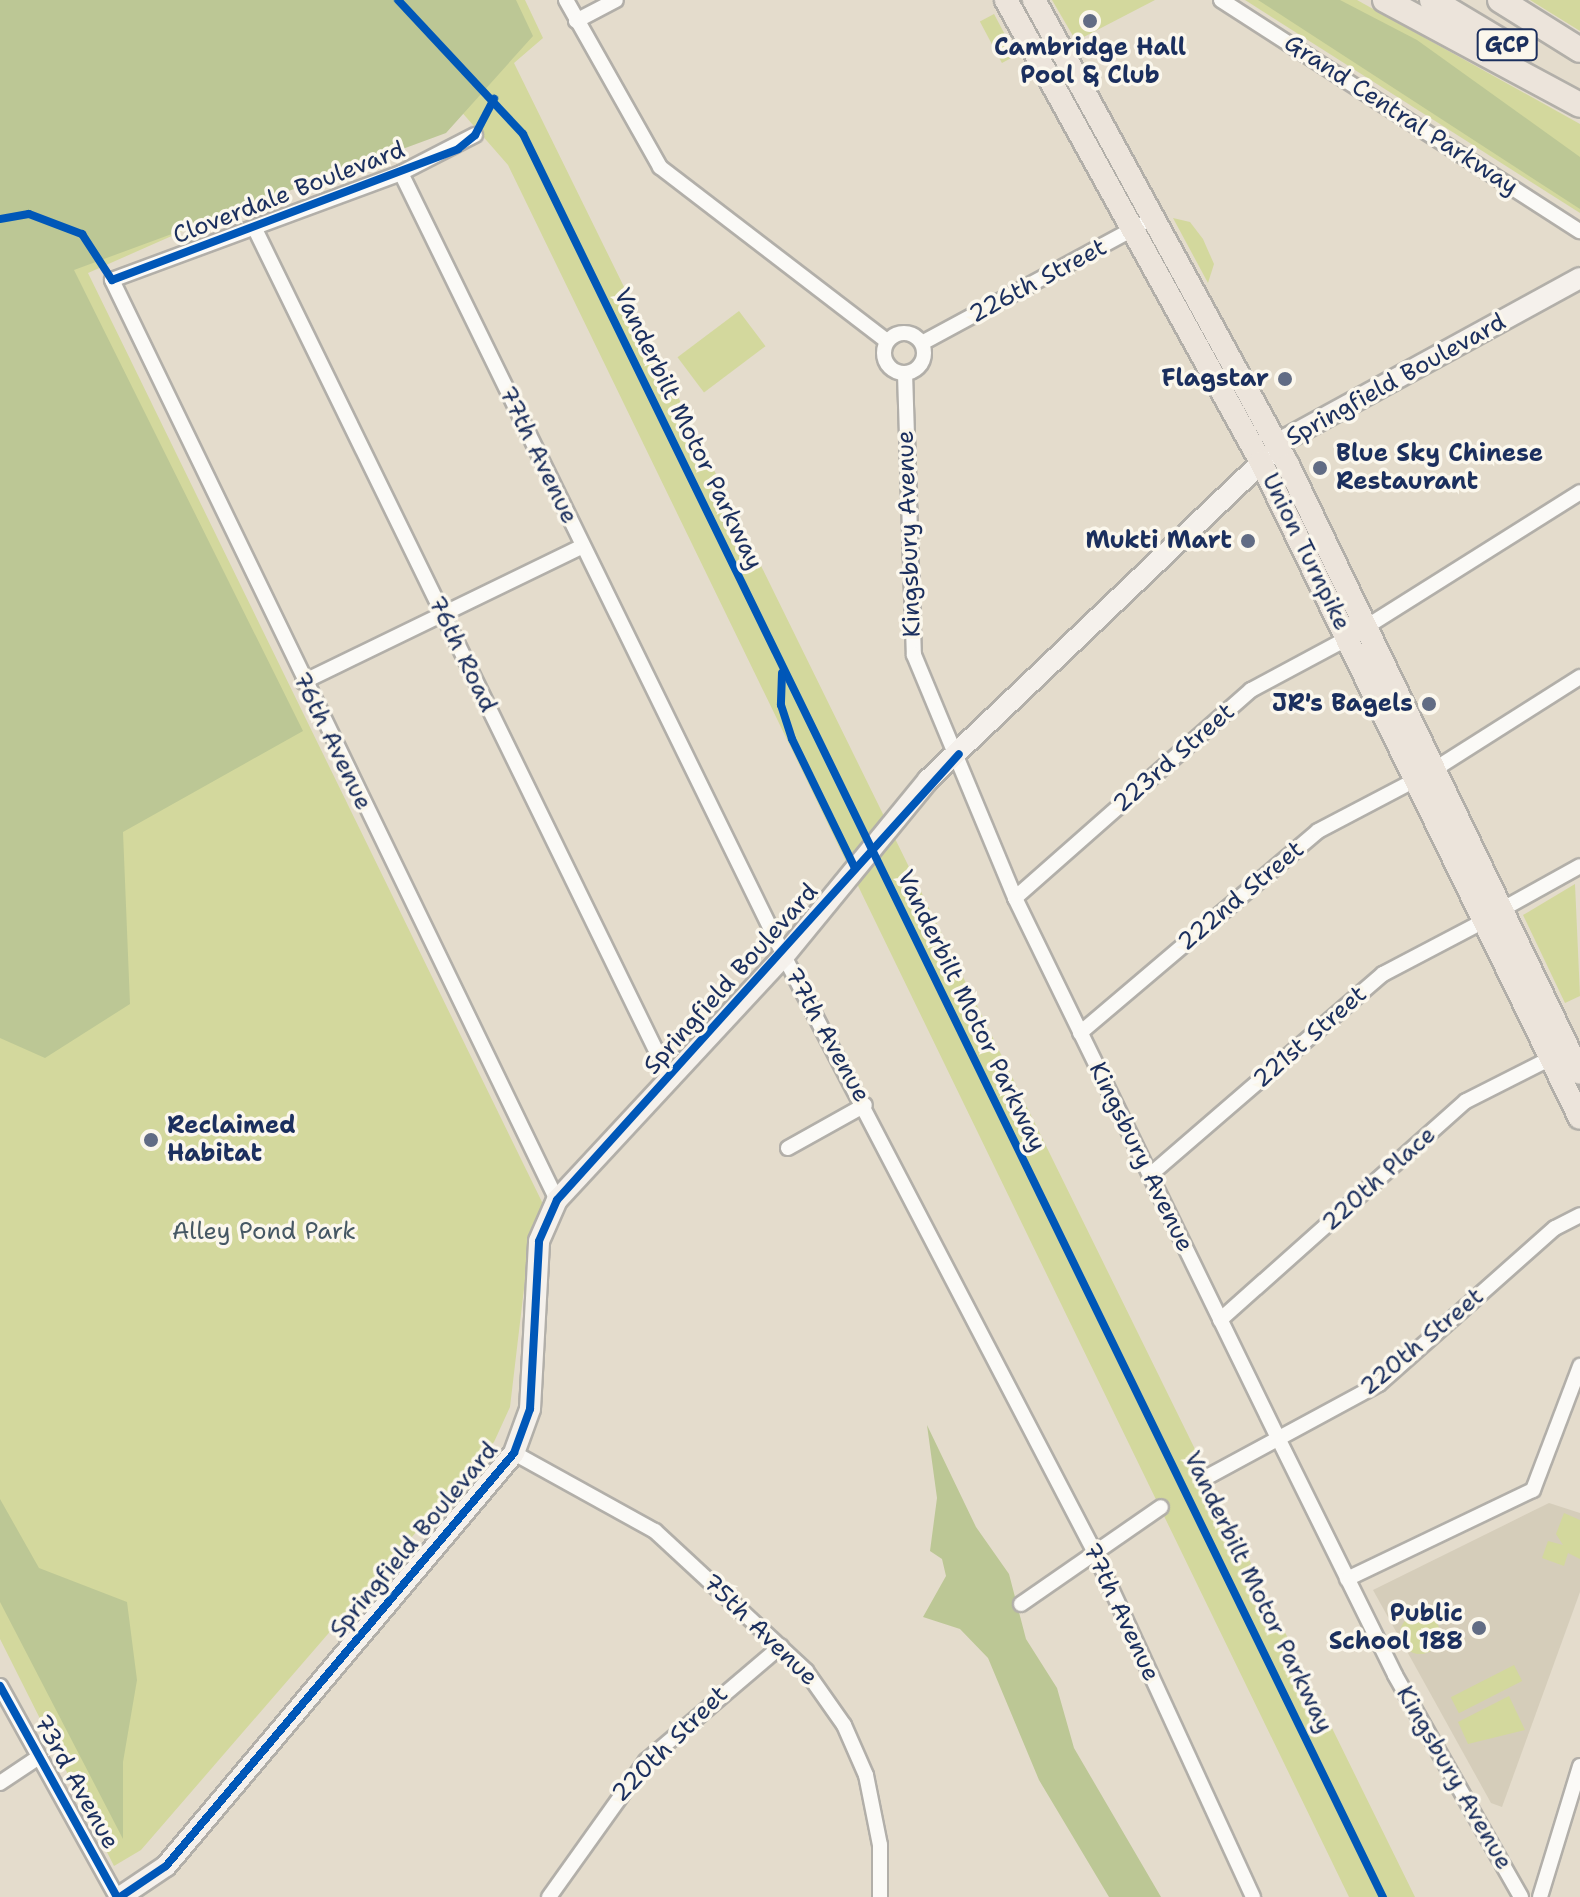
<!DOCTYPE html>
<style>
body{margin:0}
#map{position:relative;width:1580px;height:1897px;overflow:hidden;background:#e4dccc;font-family:"Shantell Sans",sans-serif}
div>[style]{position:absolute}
.built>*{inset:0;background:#d5cdba}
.green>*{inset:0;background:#d3d89d;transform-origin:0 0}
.round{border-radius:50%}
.forest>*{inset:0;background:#bcc795}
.roads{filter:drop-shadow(2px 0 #b2afa9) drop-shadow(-2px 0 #b2afa9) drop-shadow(0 2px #b2afa9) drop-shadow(0 -2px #b2afa9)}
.minor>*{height:14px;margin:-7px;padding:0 7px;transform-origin:7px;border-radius:7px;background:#fbfaf7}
.minor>.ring{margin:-7px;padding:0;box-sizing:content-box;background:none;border:14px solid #fbfaf7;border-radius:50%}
.secondary>*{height:20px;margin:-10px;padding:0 10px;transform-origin:10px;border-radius:10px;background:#f5f1ec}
.primary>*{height:22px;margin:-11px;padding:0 11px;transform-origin:11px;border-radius:11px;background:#ece4db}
.motorway>*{height:24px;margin:-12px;padding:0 12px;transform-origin:12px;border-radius:12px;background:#ece4db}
.cycleway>*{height:8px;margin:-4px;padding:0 4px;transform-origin:4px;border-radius:4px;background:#0057b8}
.dots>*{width:22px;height:22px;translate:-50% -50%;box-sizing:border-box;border:4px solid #fbf7ec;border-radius:50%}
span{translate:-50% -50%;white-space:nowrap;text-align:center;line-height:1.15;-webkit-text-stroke:7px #fbf7ec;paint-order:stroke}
.shield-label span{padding:2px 6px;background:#fbf7ec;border:2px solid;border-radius:6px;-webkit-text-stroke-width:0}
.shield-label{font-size:22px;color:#1b2f5e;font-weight:700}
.poi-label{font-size:24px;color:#1b2f5e;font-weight:700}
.right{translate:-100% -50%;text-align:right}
.left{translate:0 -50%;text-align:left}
.street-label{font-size:24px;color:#1b2f5e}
.park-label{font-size:24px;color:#465864}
</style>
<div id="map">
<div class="built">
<i style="clip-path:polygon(1549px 1503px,1580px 1513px,1580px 1592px,1502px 1807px,1491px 1803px,1373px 1590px)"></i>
</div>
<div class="green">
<i style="clip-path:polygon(0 0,525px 0,543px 38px,514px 63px,1415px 1897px,1349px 1897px,508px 165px,459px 109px,88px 273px,543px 1204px,530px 1238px,510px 1407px,494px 1442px,141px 1850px,114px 1866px,0 1639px)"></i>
<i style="clip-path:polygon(1052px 0,1155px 0,1076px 41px)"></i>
<i style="clip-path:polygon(1245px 0,1357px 0,1580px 124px,1580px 213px)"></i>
<i style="clip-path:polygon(1530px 0,1580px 0,1580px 31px)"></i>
<i style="left:994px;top:14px;width:47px;height:16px;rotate:62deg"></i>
<i style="clip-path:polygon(1173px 218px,1190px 222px,1203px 239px,1214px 264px,1208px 283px)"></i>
<i style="left:739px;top:311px;width:44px;height:77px;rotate:53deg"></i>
<i style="clip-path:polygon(1575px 884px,1580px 996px,1565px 1003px,1523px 915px)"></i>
<i style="clip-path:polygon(1564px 1513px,1580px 1520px,1580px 1559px,1568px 1553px,1564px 1566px,1542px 1558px,1548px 1541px,1563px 1545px,1556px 1534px)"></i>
<i class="round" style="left:1400px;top:1614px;width:40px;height:40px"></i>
<i style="left:1514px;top:1665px;width:18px;height:71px;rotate:63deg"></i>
<i style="clip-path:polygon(1509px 1696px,1525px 1730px,1468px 1744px,1458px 1722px)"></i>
</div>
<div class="forest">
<i style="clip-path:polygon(0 0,516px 0,533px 36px,446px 133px,74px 270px,303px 731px,123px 832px,130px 1004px,45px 1058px,0 1038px)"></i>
<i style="clip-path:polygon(1258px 0,1340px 0,1417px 40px,1580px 157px,1580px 209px)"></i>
<i style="clip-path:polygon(927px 1425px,976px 1527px,1009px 1574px,1026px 1639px,1057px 1688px,1074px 1748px,1161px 1897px,1109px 1897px,1039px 1780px,988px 1658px,960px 1629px,923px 1617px,946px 1576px,942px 1559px,930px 1551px,937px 1498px)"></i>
<i style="clip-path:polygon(0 1499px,39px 1568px,127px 1602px,137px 1680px,123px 1762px,123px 1839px,0 1602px)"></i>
</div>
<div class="roads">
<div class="minor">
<i style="left:566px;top:0;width:192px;rotate:60.6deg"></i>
<i style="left:660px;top:167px;width:286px;rotate:37.5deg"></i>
<i style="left:1221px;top:0;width:427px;rotate:32.8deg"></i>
<i style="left:576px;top:21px;width:45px;rotate:-27.7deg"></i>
<i style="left:475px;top:135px;width:83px;rotate:152.8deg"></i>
<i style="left:401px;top:173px;width:308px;rotate:159.7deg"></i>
<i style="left:112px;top:280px;width:1022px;rotate:64.19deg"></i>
<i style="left:401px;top:173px;width:872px;rotate:63.93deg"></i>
<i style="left:784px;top:956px;width:669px;rotate:62.48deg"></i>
<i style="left:1093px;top:1549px;width:383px;rotate:65.3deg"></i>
<i style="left:255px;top:229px;width:946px;rotate:63.98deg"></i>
<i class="ring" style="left:884px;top:333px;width:26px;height:26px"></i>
<i style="left:922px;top:343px;width:248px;rotate:-28.4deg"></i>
<i style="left:905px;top:373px;width:282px;rotate:88.2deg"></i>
<i style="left:914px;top:655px;width:263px;rotate:67.4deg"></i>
<i style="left:1015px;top:898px;width:603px;rotate:64.03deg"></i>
<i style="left:1279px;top:1440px;width:262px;rotate:63.7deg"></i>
<i style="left:1395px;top:1675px;width:255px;rotate:60.4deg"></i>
<i style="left:1366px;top:627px;width:253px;rotate:-32.2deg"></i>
<i style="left:303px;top:682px;width:311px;rotate:-25.9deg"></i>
<i style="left:1435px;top:769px;width:172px;rotate:-32.4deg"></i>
<i style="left:1015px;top:898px;width:315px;rotate:-41.4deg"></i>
<i style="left:1251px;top:690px;width:110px;rotate:-28.2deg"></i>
<i style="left:1501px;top:910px;width:90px;rotate:-29.1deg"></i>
<i style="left:1080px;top:1033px;width:312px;rotate:-40.3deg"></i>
<i style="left:1318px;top:831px;width:110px;rotate:-27.7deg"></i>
<i style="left:788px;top:1148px;width:88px;rotate:-29.2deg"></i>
<i style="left:1150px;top:1175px;width:308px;rotate:-40.8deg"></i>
<i style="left:1383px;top:974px;width:114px;rotate:-27.7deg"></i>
<i style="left:1220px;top:1320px;width:329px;rotate:-41.7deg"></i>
<i style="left:1466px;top:1101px;width:95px;rotate:-26.8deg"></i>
<i style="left:514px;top:1453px;width:161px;rotate:29deg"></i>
<i style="left:655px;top:1531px;width:206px;rotate:42.8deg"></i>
<i style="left:806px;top:1671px;width:66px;rotate:54.9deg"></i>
<i style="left:844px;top:1725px;width:55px;rotate:66.3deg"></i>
<i style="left:866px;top:1775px;width:71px;rotate:78.7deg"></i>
<i style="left:880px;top:1845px;width:52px;rotate:90deg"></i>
<i style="left:1209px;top:1476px;width:193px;rotate:-28.4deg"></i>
<i style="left:1379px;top:1384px;width:235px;rotate:-41.6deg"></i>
<i style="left:1555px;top:1228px;width:28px;rotate:-27deg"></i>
<i style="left:1347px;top:1579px;width:206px;rotate:-25.6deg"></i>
<i style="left:1533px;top:1490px;width:133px;rotate:-69.2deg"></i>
<i style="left:1021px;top:1604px;width:170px;rotate:-34.7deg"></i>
<i style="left:0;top:1686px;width:241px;rotate:61deg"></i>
<i style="left:0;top:1783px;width:47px;rotate:-33.7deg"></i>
<i style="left:549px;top:1897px;width:167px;rotate:-54.5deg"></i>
<i style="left:646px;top:1761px;width:177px;rotate:-40.4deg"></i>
<i style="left:1540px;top:1897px;width:137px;rotate:-73deg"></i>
</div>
<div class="secondary">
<i style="left:120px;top:1897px;width:55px;rotate:-34deg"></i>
<i style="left:166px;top:1866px;width:540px;rotate:-49.88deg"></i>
<i style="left:514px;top:1453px;width:47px;rotate:-70deg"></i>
<i style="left:530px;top:1409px;width:168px;rotate:-86.9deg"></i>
<i style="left:539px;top:1241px;width:45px;rotate:-66.3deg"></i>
<i style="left:557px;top:1200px;width:333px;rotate:-47.1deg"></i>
<i style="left:784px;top:956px;width:227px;rotate:-50.7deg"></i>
<i style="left:928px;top:780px;width:494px;rotate:-43.6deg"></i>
<i style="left:1286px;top:439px;width:335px;rotate:-28.7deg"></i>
</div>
<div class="primary">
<i style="left:1006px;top:0;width:528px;rotate:61.1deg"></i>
<i style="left:1261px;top:462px;width:729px;rotate:64.07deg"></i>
<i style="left:1034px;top:0;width:530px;rotate:61.36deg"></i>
<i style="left:1288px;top:465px;width:674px;rotate:64.35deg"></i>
</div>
<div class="motorway">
<i style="left:1385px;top:0;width:221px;rotate:28.3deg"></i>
<i style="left:1432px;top:0;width:90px;rotate:30.9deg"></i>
<i style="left:1500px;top:0;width:94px;rotate:32deg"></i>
</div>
</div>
<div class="cycleway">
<i style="left:398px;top:0;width:183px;rotate:47deg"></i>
<i style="left:523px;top:134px;width:1962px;rotate:64deg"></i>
<i style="left:0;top:219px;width:29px;rotate:-10deg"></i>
<i style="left:29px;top:214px;width:57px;rotate:20.7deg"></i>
<i style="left:82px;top:234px;width:55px;rotate:56.9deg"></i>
<i style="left:112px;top:280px;width:370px;rotate:-20.7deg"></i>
<i style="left:458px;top:149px;width:22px;rotate:-39deg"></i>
<i style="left:475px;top:135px;width:41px;rotate:-62.2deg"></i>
<i style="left:782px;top:673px;width:32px;rotate:92deg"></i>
<i style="left:781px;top:705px;width:36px;rotate:72deg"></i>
<i style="left:792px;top:739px;width:144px;rotate:64deg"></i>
<i style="left:0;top:1686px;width:241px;rotate:61deg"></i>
<i style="left:120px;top:1897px;width:55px;rotate:-34deg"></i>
<i style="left:166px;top:1866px;width:540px;rotate:-49.88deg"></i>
<i style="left:514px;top:1453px;width:47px;rotate:-70deg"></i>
<i style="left:530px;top:1409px;width:168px;rotate:-86.9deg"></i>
<i style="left:539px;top:1241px;width:45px;rotate:-66.3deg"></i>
<i style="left:557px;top:1200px;width:600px;rotate:-47.97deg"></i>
</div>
<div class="dots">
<i style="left:1090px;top:21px;background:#616c84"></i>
<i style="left:1285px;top:379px;background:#616c84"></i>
<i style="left:1320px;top:468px;background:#616c84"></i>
<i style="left:1248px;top:541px;background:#616c84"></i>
<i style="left:1429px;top:704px;background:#616c84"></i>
<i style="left:151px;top:1140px;background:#616c84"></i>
<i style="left:1479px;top:1628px;background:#616c84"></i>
</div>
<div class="shield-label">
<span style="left:1507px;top:45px">GCP</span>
</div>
<div class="poi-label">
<span style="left:1090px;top:62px">Cambridge Hall<br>Pool &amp; Club</span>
<span class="right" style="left:1269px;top:379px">Flagstar</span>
<span class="left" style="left:1336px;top:468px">Blue Sky Chinese<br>Restaurant</span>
<span class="right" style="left:1232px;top:541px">Mukti Mart</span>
<span class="right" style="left:1413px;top:704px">JR's Bagels</span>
<span class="left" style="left:167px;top:1140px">Reclaimed<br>Habitat</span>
<span class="right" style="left:1463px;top:1628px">Public<br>School 188</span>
</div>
<div class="street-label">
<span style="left:1401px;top:115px;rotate:33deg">Grand Central Parkway</span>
<span style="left:289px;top:193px;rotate:-21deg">Cloverdale Boulevard</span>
<span style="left:1038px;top:281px;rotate:-28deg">226th Street</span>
<span style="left:1396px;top:380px;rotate:-29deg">Springfield Boulevard</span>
<span style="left:688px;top:429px;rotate:64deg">Vanderbilt Motor Parkway</span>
<span style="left:538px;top:455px;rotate:64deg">77th Avenue</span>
<span style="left:909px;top:534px;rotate:-92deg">Kingsbury Avenue</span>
<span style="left:1306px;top:552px;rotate:64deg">Union Turnpike</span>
<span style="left:462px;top:654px;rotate:64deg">76th Road</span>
<span style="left:332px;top:741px;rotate:64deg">76th Avenue</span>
<span style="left:1174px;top:758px;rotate:-41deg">223rd Street</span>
<span style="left:1241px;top:896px;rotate:-40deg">222nd Street</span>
<span style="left:731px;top:979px;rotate:-48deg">Springfield Boulevard</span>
<span style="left:971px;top:1011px;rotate:64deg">Vanderbilt Motor Parkway</span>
<span style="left:827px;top:1035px;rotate:61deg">77th Avenue</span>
<span style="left:1310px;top:1037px;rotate:-41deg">221st Street</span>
<span style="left:1141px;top:1157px;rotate:64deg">Kingsbury Avenue</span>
<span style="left:1379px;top:1179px;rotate:-42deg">220th Place</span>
<span style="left:1422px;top:1342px;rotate:-40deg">220th Street</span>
<span style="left:414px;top:1540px;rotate:-50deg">Springfield Boulevard</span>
<span style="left:1258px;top:1592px;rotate:64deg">Vanderbilt Motor Parkway</span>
<span style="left:1121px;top:1612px;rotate:65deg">77th Avenue</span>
<span style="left:760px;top:1630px;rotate:44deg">75th Avenue</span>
<span style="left:670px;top:1744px;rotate:-45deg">220th Street</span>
<span style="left:1454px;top:1778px;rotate:60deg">Kingsbury Avenue</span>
<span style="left:76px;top:1782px;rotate:61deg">73rd Avenue</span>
</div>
<div class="park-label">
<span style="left:264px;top:1232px">Alley Pond Park</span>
</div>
</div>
